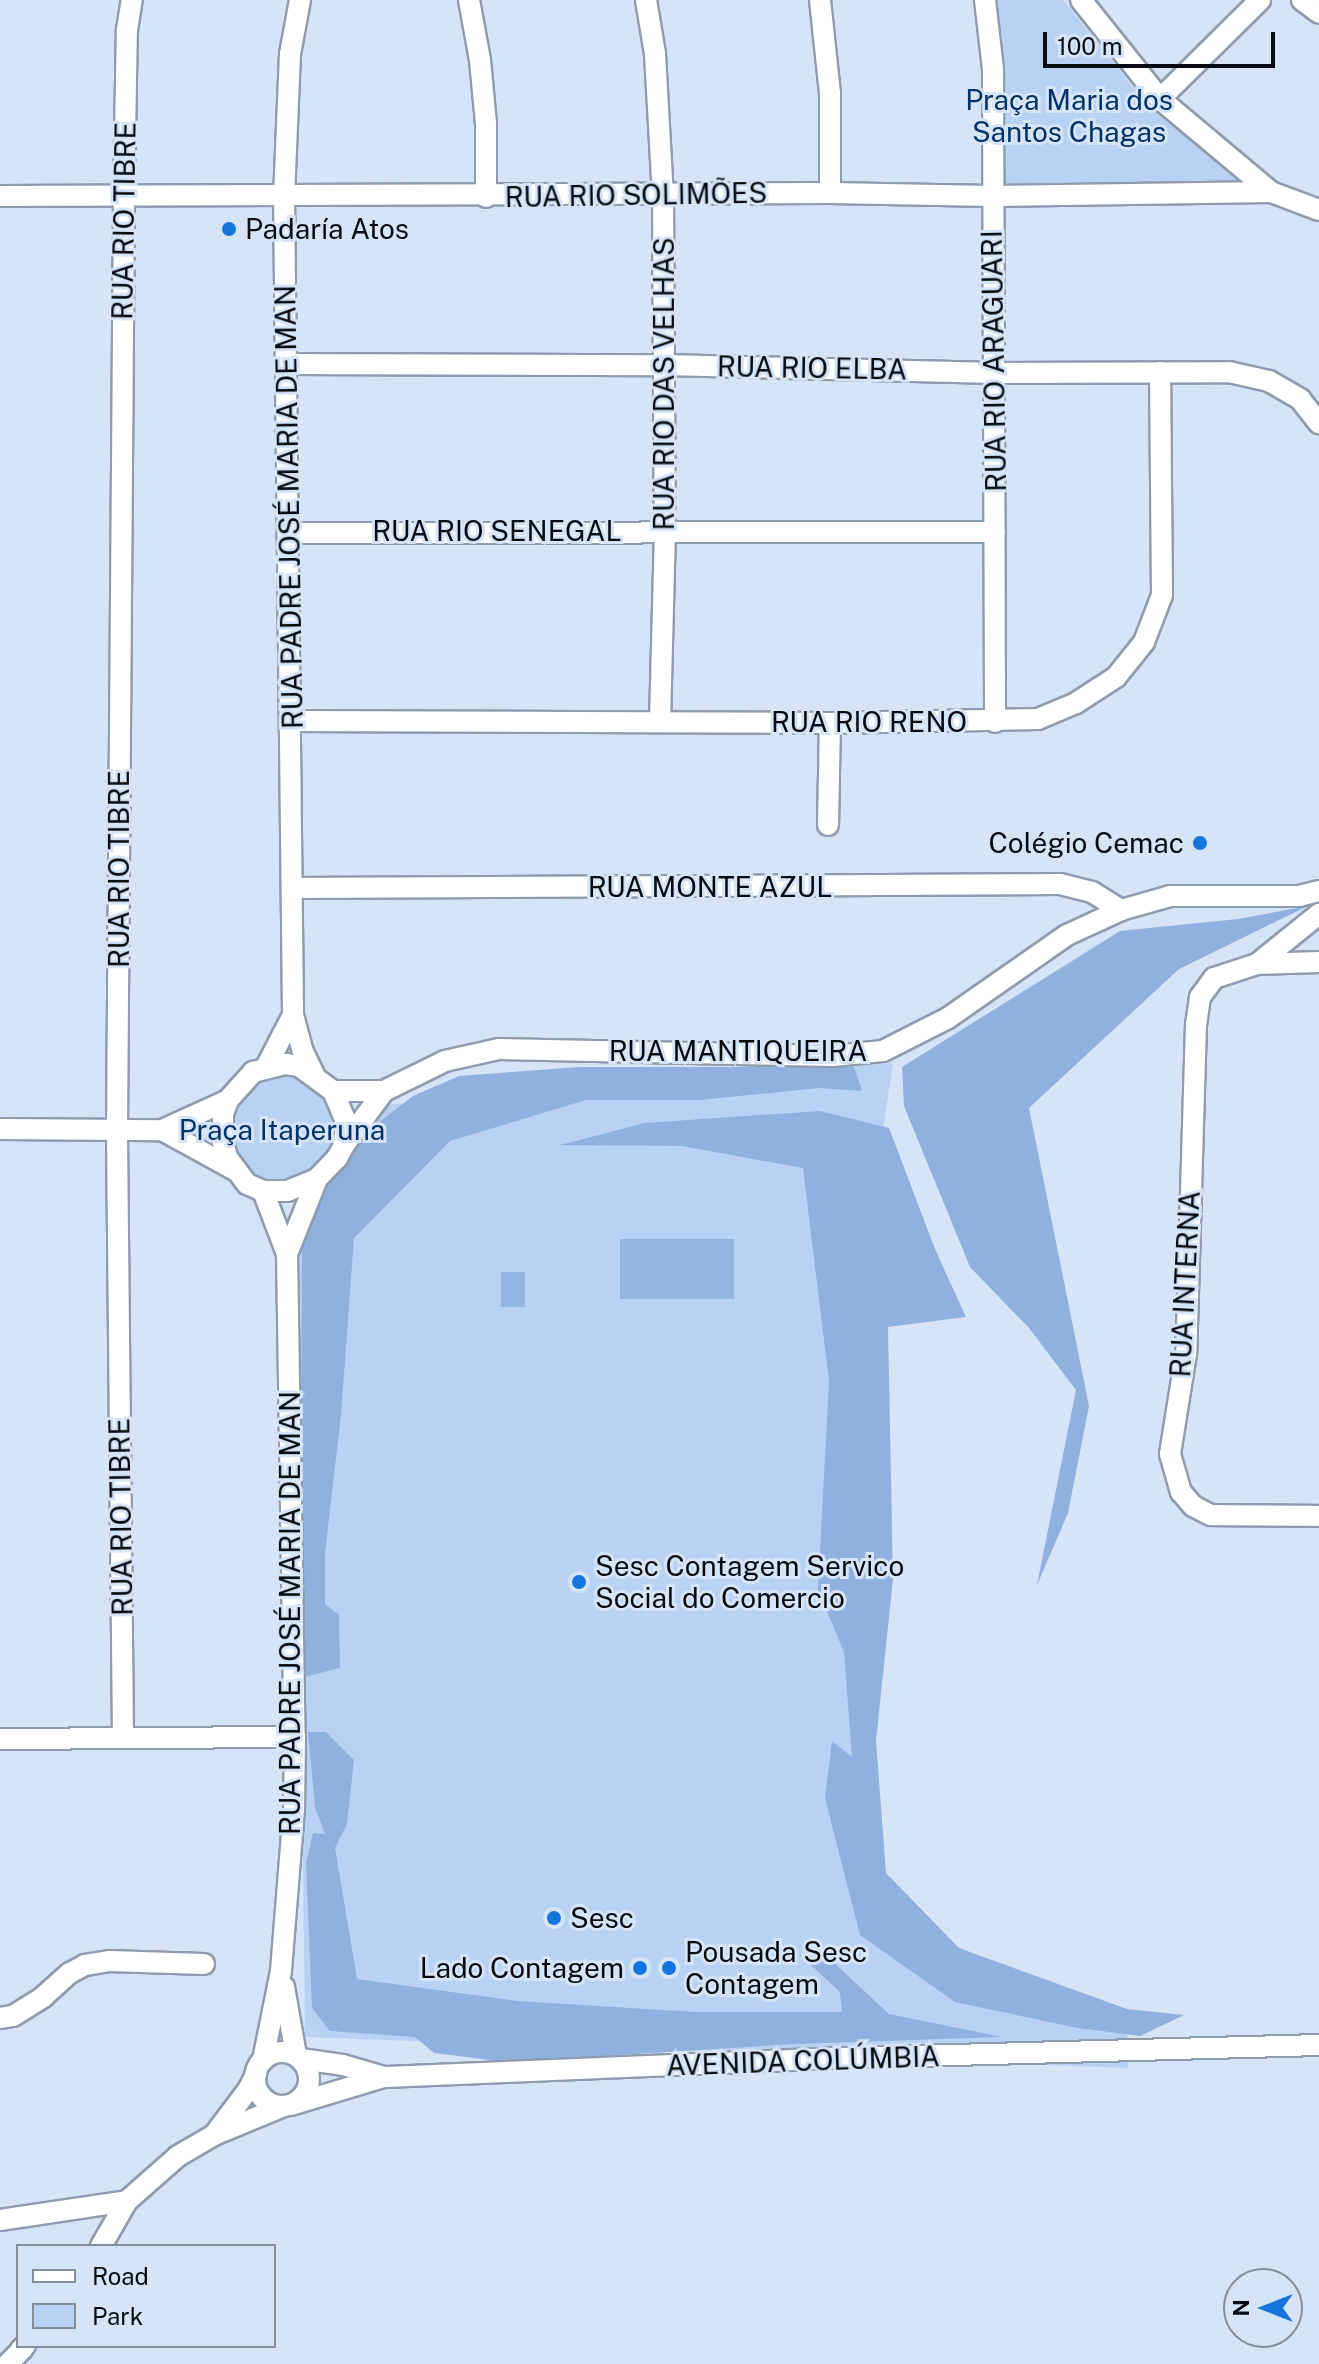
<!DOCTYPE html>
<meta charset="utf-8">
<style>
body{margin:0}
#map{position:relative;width:1319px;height:2364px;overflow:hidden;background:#d6e4f7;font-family:"Public Sans",sans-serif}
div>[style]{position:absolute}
.green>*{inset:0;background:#b8d2f3}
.round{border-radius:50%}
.forest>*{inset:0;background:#90b1dd}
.water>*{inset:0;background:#93b5e0;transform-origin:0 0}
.roads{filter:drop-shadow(2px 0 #8f9cad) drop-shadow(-2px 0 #8f9cad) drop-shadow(0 2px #8f9cad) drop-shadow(0 -2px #8f9cad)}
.minor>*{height:20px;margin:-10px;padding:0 10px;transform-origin:10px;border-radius:10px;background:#fff}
.minor>.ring{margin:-10px;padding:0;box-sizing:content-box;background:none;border:20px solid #fff;border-radius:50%}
.dots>*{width:22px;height:22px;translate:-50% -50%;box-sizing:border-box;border:4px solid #d6e4f7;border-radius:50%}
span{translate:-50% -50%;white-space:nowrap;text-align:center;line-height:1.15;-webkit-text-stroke:6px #d6e4f7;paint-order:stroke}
.park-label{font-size:28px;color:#033266}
.street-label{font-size:28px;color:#080c12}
.poi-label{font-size:28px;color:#080c12}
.left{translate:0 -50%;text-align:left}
.right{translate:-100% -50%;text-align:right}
.legend{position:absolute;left:16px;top:2244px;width:260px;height:104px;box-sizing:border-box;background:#d6e4f7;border:2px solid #848e9b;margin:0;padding:10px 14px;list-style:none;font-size:24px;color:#080c12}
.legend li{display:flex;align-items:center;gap:16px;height:40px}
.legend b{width:40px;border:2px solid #848e9b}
.north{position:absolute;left:1223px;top:2268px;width:80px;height:80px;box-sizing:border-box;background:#d6e4f7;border:2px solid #848e9b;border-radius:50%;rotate:270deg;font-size:22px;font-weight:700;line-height:32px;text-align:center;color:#080c12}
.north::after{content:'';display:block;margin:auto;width:28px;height:36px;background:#1475dd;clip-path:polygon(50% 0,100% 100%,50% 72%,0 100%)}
.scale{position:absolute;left:1043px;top:32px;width:232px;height:36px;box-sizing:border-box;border:4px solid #080c12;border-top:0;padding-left:10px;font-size:24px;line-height:28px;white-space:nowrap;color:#080c12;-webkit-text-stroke:6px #d6e4f7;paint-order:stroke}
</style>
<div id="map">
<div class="green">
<i style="clip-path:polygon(993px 0,1063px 0,1150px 109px,1241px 173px,1239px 188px,997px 183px,1005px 76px)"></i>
<i style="clip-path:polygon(893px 1063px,855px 1319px,864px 1846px,967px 1983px,1127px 2023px,1128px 2068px,305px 2037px,296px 1259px,385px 1105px)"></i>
<i class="round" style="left:229px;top:1076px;width:106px;height:106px"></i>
</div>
<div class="forest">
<i style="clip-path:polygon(1308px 906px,1179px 969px,1029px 1108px,1089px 1406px,1068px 1513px,1037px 1585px,1076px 1390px,1029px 1328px,970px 1267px,904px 1106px,902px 1067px,1120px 931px,1238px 919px)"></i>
<i style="clip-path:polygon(579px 1067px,854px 1067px,862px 1091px,819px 1088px,699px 1100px,586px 1100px,450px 1141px,354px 1238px,341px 1415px,325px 1553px,325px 1604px,339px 1615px,340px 1668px,300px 1678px,302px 1244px,319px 1187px,369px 1130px,413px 1096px,459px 1076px)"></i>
<i style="clip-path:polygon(820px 1111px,889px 1128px,935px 1249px,966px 1317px,888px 1327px,893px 1579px,876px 1741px,886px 1873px,959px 1948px,1127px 2009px,1184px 2015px,1140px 2036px,1078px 2028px,955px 2002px,860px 1935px,825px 1798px,832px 1741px,852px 1757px,844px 1652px,818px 1590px,829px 1381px,803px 1168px,682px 1146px,560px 1145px,645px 1123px)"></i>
<i style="clip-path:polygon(308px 1732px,326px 1732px,354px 1760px,347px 1824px,335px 1848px,357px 1979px,518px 2001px,695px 2012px,842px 2012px,840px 1992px,800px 1955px,830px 1959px,889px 2014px,1002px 2037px,796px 2044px,507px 2062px,434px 2053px,415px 2037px,330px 2031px,312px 2008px,306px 1863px,313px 1833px,325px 1834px,315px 1807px)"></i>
</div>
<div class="water">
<i style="left:620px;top:1239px;width:114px;height:60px"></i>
<i style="left:501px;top:1272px;width:24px;height:35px"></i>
</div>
<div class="roads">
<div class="minor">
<i style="left:300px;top:0;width:55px;rotate:100.5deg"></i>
<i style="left:290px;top:54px;width:141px;rotate:92.4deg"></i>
<i style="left:284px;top:195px;width:820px;rotate:89.37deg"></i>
<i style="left:293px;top:1015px;width:38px;rotate:75deg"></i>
<i style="left:303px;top:1052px;width:25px;rotate:64deg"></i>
<i style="left:469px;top:0;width:61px;rotate:79.6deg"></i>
<i style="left:480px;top:60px;width:64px;rotate:84.6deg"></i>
<i style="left:486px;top:124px;width:73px;rotate:90deg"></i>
<i style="left:646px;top:0;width:55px;rotate:80.5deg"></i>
<i style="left:655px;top:54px;width:141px;rotate:86.8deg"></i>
<i style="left:663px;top:195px;width:335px;rotate:89.7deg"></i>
<i style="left:665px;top:530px;width:191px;rotate:91.5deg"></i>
<i style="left:820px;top:0;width:94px;rotate:83.9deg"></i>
<i style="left:830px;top:93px;width:100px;rotate:90deg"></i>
<i style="left:985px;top:0;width:69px;rotate:83.4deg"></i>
<i style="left:993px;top:69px;width:653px;rotate:89.82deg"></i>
<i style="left:1081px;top:0;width:127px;rotate:51.4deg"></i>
<i style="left:1160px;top:99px;width:145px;rotate:40deg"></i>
<i style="left:1271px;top:192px;width:51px;rotate:20.6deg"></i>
<i style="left:1302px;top:0;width:21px;rotate:37deg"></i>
<i style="left:1160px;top:99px;width:141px;rotate:-44.7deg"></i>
<i style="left:0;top:196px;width:830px;rotate:-0.21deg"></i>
<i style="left:830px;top:193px;width:162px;rotate:1.1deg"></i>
<i style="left:992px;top:196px;width:279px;rotate:-0.8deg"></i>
<i style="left:287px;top:364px;width:378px;rotate:0.2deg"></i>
<i style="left:665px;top:365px;width:331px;rotate:1.4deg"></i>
<i style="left:996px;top:373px;width:233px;rotate:-0.2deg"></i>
<i style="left:1229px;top:372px;width:41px;rotate:12.7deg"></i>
<i style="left:1269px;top:381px;width:36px;rotate:30deg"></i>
<i style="left:1300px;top:399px;width:31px;rotate:52deg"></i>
<i style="left:288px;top:533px;width:707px;rotate:-0.08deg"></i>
<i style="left:292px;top:721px;width:538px;rotate:0.21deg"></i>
<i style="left:830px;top:723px;width:208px;rotate:-1.1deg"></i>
<i style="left:1038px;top:719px;width:41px;rotate:-22.8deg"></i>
<i style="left:1076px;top:703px;width:48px;rotate:-33deg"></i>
<i style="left:1116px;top:677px;width:45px;rotate:-51.3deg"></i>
<i style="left:1144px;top:642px;width:50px;rotate:-69deg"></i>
<i style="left:1162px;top:595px;width:223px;rotate:-90.5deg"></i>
<i style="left:828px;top:825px;width:102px;rotate:-88.9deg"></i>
<i style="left:293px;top:888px;width:767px;rotate:-0.3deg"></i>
<i style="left:1060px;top:884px;width:33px;rotate:14deg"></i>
<i style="left:1092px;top:892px;width:34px;rotate:32deg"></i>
<i style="left:1319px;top:962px;width:62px;rotate:178.2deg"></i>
<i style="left:1257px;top:964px;width:45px;rotate:162deg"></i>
<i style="left:1214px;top:978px;width:24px;rotate:126deg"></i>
<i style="left:1200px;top:997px;width:27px;rotate:98deg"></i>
<i style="left:1196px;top:1024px;width:330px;rotate:91.7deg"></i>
<i style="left:1186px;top:1354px;width:101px;rotate:99.1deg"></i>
<i style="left:1170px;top:1454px;width:40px;rotate:74deg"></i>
<i style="left:1181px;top:1492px;width:18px;rotate:49deg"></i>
<i style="left:1193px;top:1506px;width:20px;rotate:27deg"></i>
<i style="left:1211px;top:1515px;width:108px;rotate:0.5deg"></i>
<i style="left:1257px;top:964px;width:80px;rotate:-38.9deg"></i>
<i style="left:286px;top:1064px;width:13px;rotate:9deg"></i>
<i style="left:299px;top:1066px;width:42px;rotate:36.3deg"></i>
<i style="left:333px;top:1091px;width:34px;rotate:67deg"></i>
<i style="left:346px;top:1122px;width:23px;rotate:95deg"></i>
<i style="left:344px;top:1145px;width:15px;rotate:118deg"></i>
<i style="left:337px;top:1158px;width:29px;rotate:134deg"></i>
<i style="left:317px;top:1179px;width:32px;rotate:158deg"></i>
<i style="left:287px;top:1191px;width:24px;rotate:180deg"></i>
<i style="left:263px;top:1191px;width:17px;rotate:-156deg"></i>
<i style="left:247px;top:1184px;width:34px;rotate:-127deg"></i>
<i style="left:227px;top:1157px;width:16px;rotate:-105deg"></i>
<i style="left:223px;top:1142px;width:28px;rotate:-90deg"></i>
<i style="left:223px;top:1114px;width:15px;rotate:-70deg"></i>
<i style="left:228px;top:1100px;width:38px;rotate:-48deg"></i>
<i style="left:253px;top:1072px;width:34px;rotate:-14deg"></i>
<i style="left:266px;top:1067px;width:59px;rotate:-62.6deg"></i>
<i style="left:333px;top:1091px;width:51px"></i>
<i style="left:0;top:1129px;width:162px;rotate:0.4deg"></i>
<i style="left:162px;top:1130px;width:72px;rotate:-24.4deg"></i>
<i style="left:162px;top:1130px;width:83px;rotate:28.7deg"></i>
<i style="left:344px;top:1145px;width:67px;rotate:-53.5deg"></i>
<i style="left:384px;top:1091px;width:68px;rotate:-26.2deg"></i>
<i style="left:445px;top:1061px;width:55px;rotate:-12.5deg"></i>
<i style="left:499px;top:1049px;width:334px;rotate:1.2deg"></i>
<i style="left:833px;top:1056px;width:50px;rotate:-5.7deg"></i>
<i style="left:883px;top:1051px;width:73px;rotate:-26.9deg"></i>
<i style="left:948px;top:1018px;width:145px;rotate:-34.9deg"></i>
<i style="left:1067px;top:935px;width:60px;rotate:-24.8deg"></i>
<i style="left:1121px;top:910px;width:51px;rotate:-15.9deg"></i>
<i style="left:1170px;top:896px;width:129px"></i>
<i style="left:1299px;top:896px;width:21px;rotate:-14deg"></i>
<i style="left:263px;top:1191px;width:67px;rotate:69.1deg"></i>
<i style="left:287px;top:1254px;width:483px;rotate:89.1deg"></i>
<i style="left:295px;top:1737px;width:72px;rotate:90.8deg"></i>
<i style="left:294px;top:1809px;width:163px;rotate:94.6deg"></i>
<i style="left:281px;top:1971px;width:91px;rotate:101.4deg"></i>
<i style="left:287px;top:1254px;width:81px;rotate:-68.2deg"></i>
<i style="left:123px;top:1738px;width:607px;rotate:-90.57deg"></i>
<i style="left:117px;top:1131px;width:937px;rotate:-89.57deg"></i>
<i style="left:124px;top:194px;width:164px;rotate:-89deg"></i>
<i style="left:127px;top:30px;width:30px;rotate:-81deg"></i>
<i style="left:0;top:1739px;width:295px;rotate:-0.4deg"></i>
<i style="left:284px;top:1987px;width:69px;rotate:80deg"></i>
<i style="left:0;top:2018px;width:13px;rotate:-9deg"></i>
<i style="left:13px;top:2016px;width:36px;rotate:-32deg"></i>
<i style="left:43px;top:1997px;width:36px;rotate:-42deg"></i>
<i style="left:70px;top:1973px;width:17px;rotate:-28deg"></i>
<i style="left:85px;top:1965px;width:24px;rotate:-9deg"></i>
<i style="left:109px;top:1961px;width:95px;rotate:1.8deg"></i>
<i class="ring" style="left:255px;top:2052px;width:34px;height:34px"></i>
<i style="left:301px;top:2059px;width:42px;rotate:8.1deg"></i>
<i style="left:343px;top:2065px;width:43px;rotate:16.3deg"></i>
<i style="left:291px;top:2105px;width:97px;rotate:-16.8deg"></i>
<i style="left:384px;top:2077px;width:422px;rotate:-2.4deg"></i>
<i style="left:806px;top:2059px;width:513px;rotate:-1.56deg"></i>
<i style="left:214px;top:2135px;width:56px;rotate:-52.9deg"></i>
<i style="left:248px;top:2090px;width:18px;rotate:-63deg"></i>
<i style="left:0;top:2220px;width:128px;rotate:-8.5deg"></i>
<i style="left:101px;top:2246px;width:52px;rotate:-60deg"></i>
<i style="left:127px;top:2201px;width:68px;rotate:-41.4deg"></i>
<i style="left:178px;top:2156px;width:42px;rotate:-30.3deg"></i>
<i style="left:214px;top:2135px;width:76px;rotate:-22.5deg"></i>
<i style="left:8px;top:2364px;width:25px;rotate:-47deg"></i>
</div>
</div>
<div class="dots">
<i style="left:229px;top:229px;background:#1475dd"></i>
<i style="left:1200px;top:843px;background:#1475dd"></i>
<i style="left:579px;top:1582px;background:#1475dd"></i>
<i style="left:554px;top:1918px;background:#1475dd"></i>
<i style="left:640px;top:1968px;background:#1475dd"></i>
<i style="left:669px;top:1968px;background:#1475dd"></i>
</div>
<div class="park-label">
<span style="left:1069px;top:116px">Praça Maria dos<br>Santos Chagas</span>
<span style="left:282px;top:1130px">Praça Itaperuna</span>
</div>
<div class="street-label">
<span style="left:636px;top:195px;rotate:-1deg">RUA RIO SOLIMÕES</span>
<span style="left:124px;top:221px;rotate:-89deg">RUA RIO TIBRE</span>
<span style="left:994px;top:361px;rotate:-91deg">RUA RIO ARAGUARI</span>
<span style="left:812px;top:368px;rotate:1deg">RUA RIO ELBA</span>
<span style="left:664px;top:384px;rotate:-90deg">RUA RIO DAS VELHAS</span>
<span style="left:289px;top:507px;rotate:-91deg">RUA PADRE JOSÉ MARIA DE MAN</span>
<span style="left:497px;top:531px">RUA RIO SENEGAL</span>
<span style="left:869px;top:722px">RUA RIO RENO</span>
<span style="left:119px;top:869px;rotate:-90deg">RUA RIO TIBRE</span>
<span style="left:710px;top:887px">RUA MONTE AZUL</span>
<span style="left:738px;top:1051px">RUA MANTIQUEIRA</span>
<span style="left:1185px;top:1284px;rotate:-87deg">RUA INTERNA</span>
<span style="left:121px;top:1517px;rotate:-91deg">RUA RIO TIBRE</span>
<span style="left:290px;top:1613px;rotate:-90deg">RUA PADRE JOSÉ MARIA DE MAN</span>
<span style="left:803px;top:2061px;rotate:-2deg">AVENIDA COLÚMBIA</span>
</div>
<div class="poi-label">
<span class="left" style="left:245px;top:229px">Padaría Atos</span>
<span class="right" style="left:1184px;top:843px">Colégio Cemac</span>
<span class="left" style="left:595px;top:1582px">Sesc Contagem Servico<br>Social do Comercio</span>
<span class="left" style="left:570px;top:1918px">Sesc</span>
<span class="left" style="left:685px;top:1968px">Pousada Sesc<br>Contagem</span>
<span class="right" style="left:624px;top:1968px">Lado Contagem</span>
</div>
<ul class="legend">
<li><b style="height:10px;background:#fff"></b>Road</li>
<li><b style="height:22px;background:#b8d2f3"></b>Park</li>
</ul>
<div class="north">N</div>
<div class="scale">100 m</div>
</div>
